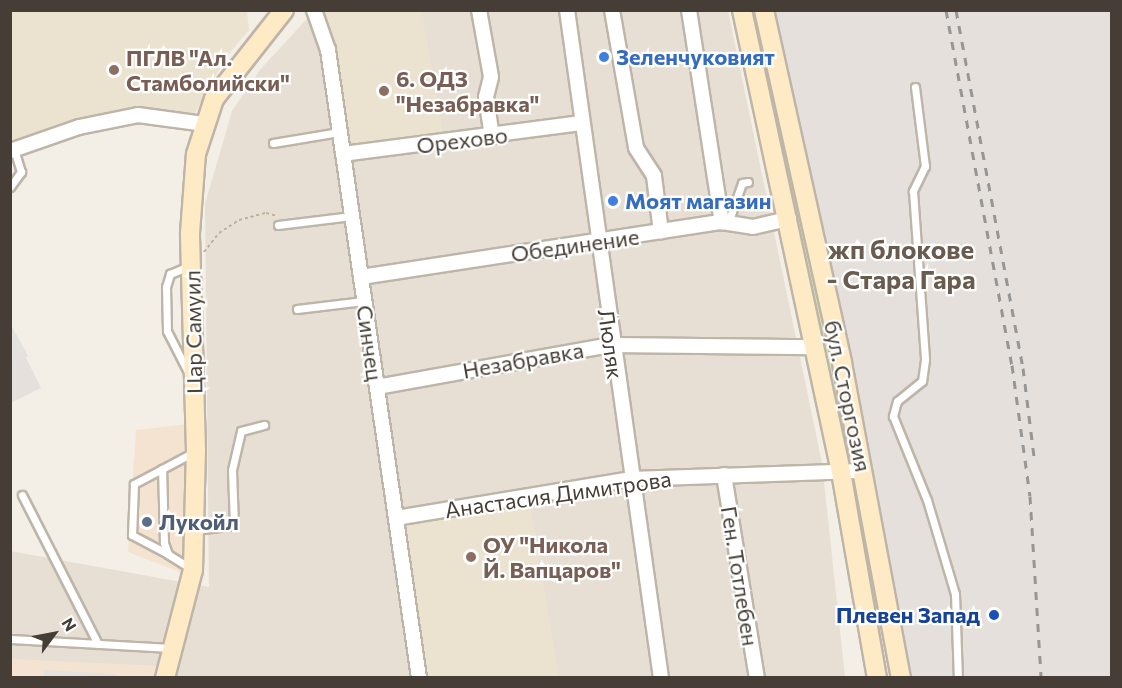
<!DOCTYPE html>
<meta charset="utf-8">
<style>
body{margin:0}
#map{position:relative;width:1122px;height:688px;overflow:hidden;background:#f3eee6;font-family:Commissioner,sans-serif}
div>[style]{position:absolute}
.residential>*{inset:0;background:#e7dfd4}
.commercial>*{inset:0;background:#f5e3d1}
.industrial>*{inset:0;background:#e5e0db}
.education>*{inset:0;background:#ece2d0}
.green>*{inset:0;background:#d3e7af}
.parking>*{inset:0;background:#e4e1de}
.path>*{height:2px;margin-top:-1px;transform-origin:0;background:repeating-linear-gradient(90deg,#c0af9a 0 3px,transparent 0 6px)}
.roads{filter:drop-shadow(2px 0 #beb5a9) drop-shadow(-2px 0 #beb5a9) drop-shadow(0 2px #beb5a9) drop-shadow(0 -2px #beb5a9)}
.lane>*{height:7px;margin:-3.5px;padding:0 3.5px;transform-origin:3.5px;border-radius:3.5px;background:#fff}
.street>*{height:14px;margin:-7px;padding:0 7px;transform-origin:7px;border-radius:7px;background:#fff}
.secondary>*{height:18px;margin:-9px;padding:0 9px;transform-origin:9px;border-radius:9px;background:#feebc5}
.rail>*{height:3px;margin-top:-1.5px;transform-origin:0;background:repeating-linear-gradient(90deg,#969696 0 8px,transparent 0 16px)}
.dots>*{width:16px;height:16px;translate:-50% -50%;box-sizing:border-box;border:3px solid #fff;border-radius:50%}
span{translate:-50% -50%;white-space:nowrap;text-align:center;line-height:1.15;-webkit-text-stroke:4.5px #fff;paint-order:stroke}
.education-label{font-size:22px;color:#785e54;font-weight:700}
.left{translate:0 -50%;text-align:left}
.shop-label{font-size:22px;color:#366cbe;font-weight:700}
.street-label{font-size:22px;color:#463e36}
.service-label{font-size:22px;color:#4e5e75;font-weight:700}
.transit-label{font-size:22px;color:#164399;font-weight:700}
.right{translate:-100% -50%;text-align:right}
.quarter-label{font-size:26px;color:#695b4d;font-weight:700}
.frame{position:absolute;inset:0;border:12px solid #463e36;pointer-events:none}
.north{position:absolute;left:24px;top:604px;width:60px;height:60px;-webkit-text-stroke:4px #fff;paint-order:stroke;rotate:58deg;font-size:16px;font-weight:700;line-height:24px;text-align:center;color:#463e36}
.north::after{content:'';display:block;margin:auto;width:21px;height:27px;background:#463e36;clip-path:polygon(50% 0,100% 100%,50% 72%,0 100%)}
</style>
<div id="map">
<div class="residential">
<i style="clip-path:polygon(314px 11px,728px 11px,822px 463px,845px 677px,11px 677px,10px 551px,209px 587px,205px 204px,232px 111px,259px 71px)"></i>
</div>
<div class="commercial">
<i style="clip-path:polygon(189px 424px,185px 574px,128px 552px,136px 430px)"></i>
<i style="clip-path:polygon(11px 659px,160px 666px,156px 677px,11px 678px)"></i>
</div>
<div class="industrial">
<i style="clip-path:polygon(772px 11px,1111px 11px,1111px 677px,898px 677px)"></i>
<i style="clip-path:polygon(10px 326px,41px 388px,11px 403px,10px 403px)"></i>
</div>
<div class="education">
<i style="clip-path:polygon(11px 11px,247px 11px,249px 30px,227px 56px,195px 113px,130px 112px,11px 146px)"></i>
<i style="clip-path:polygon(319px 11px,422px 11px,444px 142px,343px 154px)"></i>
<i style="clip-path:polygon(529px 496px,559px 677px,419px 677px,396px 518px)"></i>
</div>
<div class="green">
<i style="clip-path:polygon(749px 11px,755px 11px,768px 66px,850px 451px,846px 452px)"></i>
</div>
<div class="parking">
<i style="clip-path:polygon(10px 323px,28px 356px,11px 365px,10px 365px)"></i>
<i style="clip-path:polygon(44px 670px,116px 674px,116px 677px,44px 677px)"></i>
</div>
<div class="path">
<i style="left:204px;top:252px;width:24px;rotate:-52deg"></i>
<i style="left:219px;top:233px;width:24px;rotate:-33deg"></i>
<i style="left:239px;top:220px;width:28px;rotate:-15deg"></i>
<i style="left:266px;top:213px;width:11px;rotate:15deg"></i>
</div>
<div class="roads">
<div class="lane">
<i style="left:915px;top:87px;width:80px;rotate:82.8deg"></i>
<i style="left:925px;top:166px;width:28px;rotate:116deg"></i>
<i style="left:913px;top:191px;width:169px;rotate:85.9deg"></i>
<i style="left:925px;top:360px;width:21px;rotate:98deg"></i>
<i style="left:922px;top:381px;width:32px;rotate:141deg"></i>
<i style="left:897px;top:401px;width:16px;rotate:105deg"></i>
<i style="left:893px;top:416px;width:91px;rotate:68deg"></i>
<i style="left:927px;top:500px;width:98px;rotate:73.4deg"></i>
<i style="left:955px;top:594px;width:84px;rotate:88deg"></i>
<i style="left:273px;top:143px;width:67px;rotate:-9.5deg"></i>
<i style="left:10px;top:187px;width:19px;rotate:-54deg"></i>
<i style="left:21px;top:172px;width:24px;rotate:-107deg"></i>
<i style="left:728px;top:223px;width:42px;rotate:-70.7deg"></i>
<i style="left:742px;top:183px;width:6px;rotate:-9deg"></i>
<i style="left:278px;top:225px;width:74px;rotate:-7deg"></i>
<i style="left:297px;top:309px;width:67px;rotate:-6.8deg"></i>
<i style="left:189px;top:374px;width:48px;rotate:-117.1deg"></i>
<i style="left:167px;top:331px;width:44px;rotate:-91.3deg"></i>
<i style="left:166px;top:287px;width:14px;rotate:-73deg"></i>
<i style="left:170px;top:274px;width:21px;rotate:-23deg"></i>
<i style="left:162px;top:469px;width:32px;rotate:152deg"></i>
<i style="left:134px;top:484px;width:51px;rotate:92.2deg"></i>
<i style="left:132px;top:535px;width:41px;rotate:27.8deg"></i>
<i style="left:22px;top:495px;width:167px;rotate:63deg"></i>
<i style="left:195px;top:530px;width:39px;rotate:-7deg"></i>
<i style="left:234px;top:525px;width:55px;rotate:-92.1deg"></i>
<i style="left:232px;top:470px;width:40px;rotate:-77deg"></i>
<i style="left:241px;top:431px;width:24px;rotate:-15deg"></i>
<i style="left:190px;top:568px;width:26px;rotate:-148deg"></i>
<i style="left:168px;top:554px;width:12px;rotate:-110deg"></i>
<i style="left:164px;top:543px;width:74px;rotate:-91.5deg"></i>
<i style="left:162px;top:469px;width:36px;rotate:-28deg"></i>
<i style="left:10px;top:639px;width:162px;rotate:3.2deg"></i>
</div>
<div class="street">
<i style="left:314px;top:10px;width:42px;rotate:70.7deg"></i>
<i style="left:328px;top:50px;width:635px;rotate:81.75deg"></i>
<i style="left:479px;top:10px;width:68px;rotate:79.8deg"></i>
<i style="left:491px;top:77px;width:21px;rotate:104deg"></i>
<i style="left:486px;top:97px;width:40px;rotate:81.5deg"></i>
<i style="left:567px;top:10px;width:675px;rotate:81.99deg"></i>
<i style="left:612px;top:10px;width:140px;rotate:80.1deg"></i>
<i style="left:636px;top:148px;width:33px;rotate:57deg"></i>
<i style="left:654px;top:176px;width:56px;rotate:82.9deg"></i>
<i style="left:689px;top:10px;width:215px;rotate:81.2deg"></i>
<i style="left:10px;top:151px;width:73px;rotate:-19.2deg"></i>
<i style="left:79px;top:127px;width:60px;rotate:-11.5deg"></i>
<i style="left:138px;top:115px;width:68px;rotate:7.7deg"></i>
<i style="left:343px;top:154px;width:241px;rotate:-7.4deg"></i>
<i style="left:361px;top:277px;width:365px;rotate:-8.7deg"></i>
<i style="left:722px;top:222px;width:31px;rotate:9deg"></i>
<i style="left:753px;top:227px;width:37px;rotate:-13deg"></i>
<i style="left:377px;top:387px;width:238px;rotate:-10.2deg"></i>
<i style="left:611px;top:345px;width:203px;rotate:0.6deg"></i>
<i style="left:724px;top:475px;width:206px;rotate:80.8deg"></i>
<i style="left:396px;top:518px;width:238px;rotate:-9.4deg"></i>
<i style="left:631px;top:479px;width:233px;rotate:-2deg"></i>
</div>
<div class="secondary">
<i style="left:742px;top:10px;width:472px;rotate:77.9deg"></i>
<i style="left:841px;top:472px;width:209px;rotate:80.1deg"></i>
<i style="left:764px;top:10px;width:362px;rotate:77.5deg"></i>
<i style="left:842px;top:363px;width:320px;rotate:79.4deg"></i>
<i style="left:165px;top:678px;width:112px;rotate:-75.5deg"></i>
<i style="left:193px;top:570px;width:119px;rotate:-88.6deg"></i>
<i style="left:196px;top:451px;width:218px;rotate:-91.6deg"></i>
<i style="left:190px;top:233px;width:79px;rotate:-85.7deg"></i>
<i style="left:196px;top:154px;width:58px;rotate:-71.9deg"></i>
<i style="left:214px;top:99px;width:113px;rotate:-51.8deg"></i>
</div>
</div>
<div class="rail">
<i style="left:946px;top:10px;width:361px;rotate:79.5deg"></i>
<i style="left:1012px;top:365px;width:132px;rotate:82.2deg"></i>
<i style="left:1030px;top:496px;width:182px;rotate:86.5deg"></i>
<i style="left:956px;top:10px;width:364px;rotate:79.4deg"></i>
<i style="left:1023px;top:368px;width:89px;rotate:82.9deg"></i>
</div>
<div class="dots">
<i style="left:604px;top:57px;background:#3f7fe0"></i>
<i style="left:114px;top:70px;background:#8d6e63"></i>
<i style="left:384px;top:91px;background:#8d6e63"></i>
<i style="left:613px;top:201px;background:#3f7fe0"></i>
<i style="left:147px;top:522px;background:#5c6f8a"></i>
<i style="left:471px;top:557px;background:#8d6e63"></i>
<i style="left:994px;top:615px;background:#1a4fb4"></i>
</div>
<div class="education-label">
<span class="left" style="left:126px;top:70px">ПГЛВ "Ал.<br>Стамболийски"</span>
<span class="left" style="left:396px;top:91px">6. ОДЗ<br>"Незабравка"</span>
<span class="left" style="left:483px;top:557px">ОУ "Никола<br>Й. Вапцаров"</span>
</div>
<div class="shop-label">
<span class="left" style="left:616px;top:57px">Зеленчуковият</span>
<span class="left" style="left:625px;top:201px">Моят магазин</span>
</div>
<div class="street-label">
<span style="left:462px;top:140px;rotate:-7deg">Орехово</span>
<span style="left:575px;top:245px;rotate:-8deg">Обединение</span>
<span style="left:193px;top:332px;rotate:-91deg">Цар Самуил</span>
<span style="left:370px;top:343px;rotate:82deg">Синчец</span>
<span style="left:611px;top:344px;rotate:82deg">Люляк</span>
<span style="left:523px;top:360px;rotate:-10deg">Незабравка</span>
<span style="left:848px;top:396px;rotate:78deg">бул. Сторгозия</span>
<span style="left:558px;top:494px;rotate:-8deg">Анастасия Димитрова</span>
<span style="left:740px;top:576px;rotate:81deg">Ген. Тотлебен</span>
</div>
<div class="service-label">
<span class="left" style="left:159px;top:522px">Лукойл</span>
</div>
<div class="transit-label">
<span class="right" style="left:980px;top:615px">Плевен Запад</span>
</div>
<div class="quarter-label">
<span style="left:901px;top:264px">жп блокове<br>- Стара Гара</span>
</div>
<div class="frame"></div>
<div class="north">N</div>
</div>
